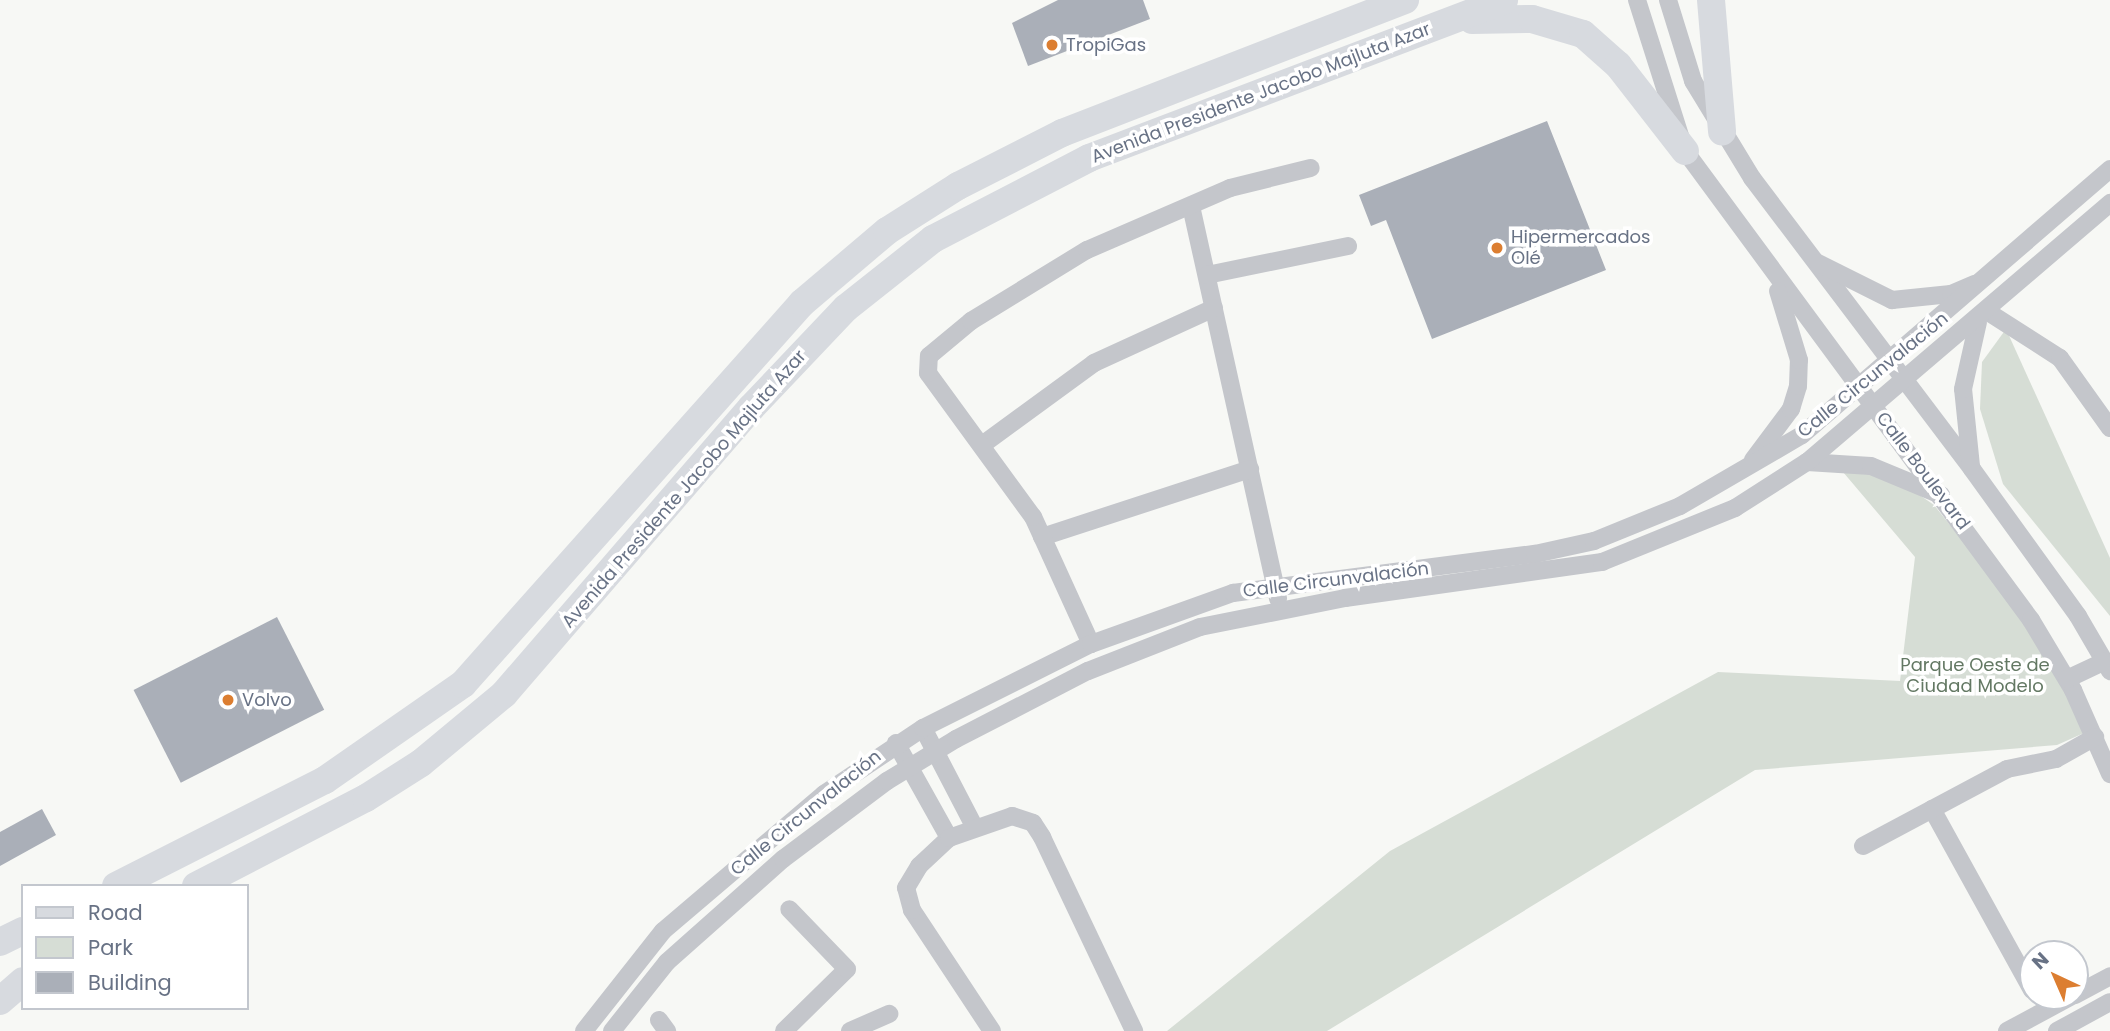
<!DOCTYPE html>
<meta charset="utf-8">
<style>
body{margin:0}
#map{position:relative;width:2110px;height:1031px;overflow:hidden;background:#f7f8f5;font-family:Poppins,sans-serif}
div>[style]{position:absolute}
.green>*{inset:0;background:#d6ddd5}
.building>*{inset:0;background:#aaafb8;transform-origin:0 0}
.street>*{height:18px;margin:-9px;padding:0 9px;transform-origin:9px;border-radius:9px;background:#c4c6cb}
.primary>*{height:28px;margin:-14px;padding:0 14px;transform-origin:14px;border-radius:14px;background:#d7dadf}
.dots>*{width:19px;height:19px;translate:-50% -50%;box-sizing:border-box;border:4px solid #fff;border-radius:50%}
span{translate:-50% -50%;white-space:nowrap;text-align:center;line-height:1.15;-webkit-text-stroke:7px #fff;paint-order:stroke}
.poi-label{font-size:18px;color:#687285}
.left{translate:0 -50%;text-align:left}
.street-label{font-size:18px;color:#687285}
.park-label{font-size:18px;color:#637863}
.legend{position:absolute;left:21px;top:884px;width:228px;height:126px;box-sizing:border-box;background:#fff;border:2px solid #c3c7ce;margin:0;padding:9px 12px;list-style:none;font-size:21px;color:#687285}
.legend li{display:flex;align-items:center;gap:14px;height:35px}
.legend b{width:35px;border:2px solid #c3c7ce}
.north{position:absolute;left:2019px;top:940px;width:70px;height:70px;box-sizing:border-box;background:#fff;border:2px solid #c3c7ce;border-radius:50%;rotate:316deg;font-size:19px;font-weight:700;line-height:28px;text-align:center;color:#687285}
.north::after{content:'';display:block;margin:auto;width:24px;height:32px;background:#dc7e31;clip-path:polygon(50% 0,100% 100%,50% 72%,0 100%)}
</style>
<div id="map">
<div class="green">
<i style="clip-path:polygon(2006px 329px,2110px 558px,2110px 616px,2003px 484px,1980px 409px,1982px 362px)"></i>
<i style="clip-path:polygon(1882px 469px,1934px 505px,2027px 622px,2093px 729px,2057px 745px,1755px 770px,1327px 1031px,1167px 1031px,1390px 851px,1718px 672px,1900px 681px,1915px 557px,1843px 472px)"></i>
</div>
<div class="building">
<i style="clip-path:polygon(1058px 0,1143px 0,1150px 19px,1028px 66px,1012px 23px)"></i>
<i style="clip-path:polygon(1547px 121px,1606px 270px,1432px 339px,1386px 220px,1371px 226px,1359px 195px)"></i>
<i style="left:277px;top:617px;width:104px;height:161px;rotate:63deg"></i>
<i style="clip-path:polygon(42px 809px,56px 835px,0 866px,0 832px)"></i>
</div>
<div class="street">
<i style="left:1637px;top:0;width:158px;rotate:72.4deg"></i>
<i style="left:1685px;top:151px;width:583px;rotate:53.58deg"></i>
<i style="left:2031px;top:620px;width:82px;rotate:59deg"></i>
<i style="left:2073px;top:690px;width:92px;rotate:66.2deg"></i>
<i style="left:1668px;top:0;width:85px;rotate:72.8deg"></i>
<i style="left:1693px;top:81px;width:114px;rotate:58.7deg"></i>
<i style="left:1752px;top:178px;width:365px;rotate:52.9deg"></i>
<i style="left:1972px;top:469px;width:181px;rotate:54.2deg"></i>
<i style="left:2078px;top:616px;width:64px;rotate:59.8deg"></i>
<i style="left:1191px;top:206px;width:402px;rotate:77.5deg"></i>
<i style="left:1818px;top:263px;width:83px;rotate:26.6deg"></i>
<i style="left:1892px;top:300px;width:59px;rotate:-5.8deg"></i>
<i style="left:1951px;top:294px;width:26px;rotate:-23deg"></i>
<i style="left:1207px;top:275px;width:144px;rotate:-11.6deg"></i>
<i style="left:1988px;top:312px;width:85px;rotate:32.6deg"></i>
<i style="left:2060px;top:358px;width:86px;rotate:54.5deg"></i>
<i style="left:982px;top:445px;width:139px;rotate:-36.2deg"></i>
<i style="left:1094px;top:363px;width:132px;rotate:-24.6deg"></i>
<i style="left:1753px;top:460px;width:64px;rotate:-53.3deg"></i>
<i style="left:1791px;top:409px;width:24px;rotate:-73deg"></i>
<i style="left:1798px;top:386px;width:26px;rotate:-88deg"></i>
<i style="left:1799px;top:360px;width:72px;rotate:-106.9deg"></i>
<i style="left:1807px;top:462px;width:64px;rotate:3.6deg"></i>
<i style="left:1871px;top:466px;width:76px;rotate:22.5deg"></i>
<i style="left:1971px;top:466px;width:77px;rotate:-95.9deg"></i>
<i style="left:1963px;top:389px;width:69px;rotate:-77.4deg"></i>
<i style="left:1042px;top:537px;width:219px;rotate:-18.1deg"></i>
<i style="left:1091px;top:644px;width:140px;rotate:-114.5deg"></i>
<i style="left:1033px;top:517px;width:178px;rotate:-126.1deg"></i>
<i style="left:928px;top:373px;width:17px;rotate:-87deg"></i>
<i style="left:929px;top:356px;width:55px;rotate:-39.8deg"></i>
<i style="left:971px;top:321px;width:136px;rotate:-31.5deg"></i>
<i style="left:1087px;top:250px;width:156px;rotate:-23.4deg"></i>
<i style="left:1230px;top:188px;width:83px;rotate:-13.9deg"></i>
<i style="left:2067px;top:679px;width:42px;rotate:-25.3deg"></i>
<i style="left:923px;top:728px;width:110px;rotate:62.5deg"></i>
<i style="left:896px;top:743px;width:109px;rotate:60.8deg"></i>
<i style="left:1932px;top:809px;width:207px;rotate:61.1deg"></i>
<i style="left:1863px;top:846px;width:163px;rotate:-28.1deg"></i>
<i style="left:2007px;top:769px;width:50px;rotate:-11.5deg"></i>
<i style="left:2056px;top:759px;width:45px;rotate:-29.4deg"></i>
<i style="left:2075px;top:995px;width:40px;rotate:-28deg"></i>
<i style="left:659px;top:1020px;width:14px;rotate:54deg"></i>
<i style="left:584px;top:1031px;width:127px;rotate:-51.7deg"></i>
<i style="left:663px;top:931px;width:211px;rotate:-40.4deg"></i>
<i style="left:824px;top:794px;width:119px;rotate:-33.7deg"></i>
<i style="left:923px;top:728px;width:188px;rotate:-26.6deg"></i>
<i style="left:1091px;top:644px;width:151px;rotate:-19.8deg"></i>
<i style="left:1233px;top:593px;width:305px;rotate:-7.4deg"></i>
<i style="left:1535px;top:554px;width:60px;rotate:-12.4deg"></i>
<i style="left:1594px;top:541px;width:93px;rotate:-22.1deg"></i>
<i style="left:1680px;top:506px;width:141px;rotate:-30.2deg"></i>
<i style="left:1802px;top:435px;width:407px;rotate:-40.8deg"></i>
<i style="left:612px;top:1031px;width:88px;rotate:-51.4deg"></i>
<i style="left:667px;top:962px;width:155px;rotate:-41.6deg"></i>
<i style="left:783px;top:859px;width:130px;rotate:-36.9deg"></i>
<i style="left:887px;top:781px;width:81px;rotate:-31.3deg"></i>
<i style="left:956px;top:739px;width:148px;rotate:-27.3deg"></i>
<i style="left:1088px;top:671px;width:120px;rotate:-21.4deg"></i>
<i style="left:1200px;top:627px;width:148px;rotate:-11.3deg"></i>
<i style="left:1345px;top:598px;width:260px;rotate:-8deg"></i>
<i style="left:1602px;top:562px;width:144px;rotate:-22.1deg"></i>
<i style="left:1735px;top:508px;width:85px;rotate:-32.6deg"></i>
<i style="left:1807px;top:462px;width:399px;rotate:-40.5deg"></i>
<i style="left:784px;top:1031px;width:88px;rotate:-44.5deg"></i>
<i style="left:847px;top:969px;width:83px;rotate:-134deg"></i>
<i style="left:850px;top:1031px;width:43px;rotate:-23.6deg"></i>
<i style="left:992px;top:1031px;width:145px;rotate:-123.5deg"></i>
<i style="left:912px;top:910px;width:23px;rotate:-105deg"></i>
<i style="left:906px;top:888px;width:26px;rotate:-59deg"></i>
<i style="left:919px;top:866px;width:41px;rotate:-43deg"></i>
<i style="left:949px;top:838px;width:67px;rotate:-19.2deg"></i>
<i style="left:1012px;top:816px;width:22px;rotate:18deg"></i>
<i style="left:1033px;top:823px;width:17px;rotate:57deg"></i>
<i style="left:1042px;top:837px;width:215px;rotate:64.6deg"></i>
<i style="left:2007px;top:1031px;width:74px;rotate:-28.3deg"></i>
<i style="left:2057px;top:1031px;width:60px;rotate:-28.7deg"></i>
</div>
<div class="primary">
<i style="left:1711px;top:0;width:132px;rotate:85.2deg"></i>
<i style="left:1472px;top:20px;width:60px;rotate:-1deg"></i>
<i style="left:1532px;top:19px;width:53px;rotate:16.4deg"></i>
<i style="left:1583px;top:34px;width:47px;rotate:41.5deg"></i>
<i style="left:1618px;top:65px;width:109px;rotate:52.1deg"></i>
<i style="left:116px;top:886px;width:234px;rotate:-26.9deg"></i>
<i style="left:325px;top:780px;width:168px;rotate:-34.8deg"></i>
<i style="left:463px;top:684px;width:510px;rotate:-48.34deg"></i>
<i style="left:802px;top:303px;width:111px;rotate:-40.3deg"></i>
<i style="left:887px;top:231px;width:84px;rotate:-32.4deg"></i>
<i style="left:958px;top:186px;width:117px;rotate:-27deg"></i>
<i style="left:1062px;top:133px;width:368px;rotate:-21.2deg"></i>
<i style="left:196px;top:886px;width:191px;rotate:-27.4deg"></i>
<i style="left:366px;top:798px;width:65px;rotate:-32.5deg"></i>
<i style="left:421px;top:763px;width:108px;rotate:-39.7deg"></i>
<i style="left:504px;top:694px;width:378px;rotate:-49.2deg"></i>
<i style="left:751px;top:408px;width:138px;rotate:-46.5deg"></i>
<i style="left:846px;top:308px;width:111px;rotate:-38.4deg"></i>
<i style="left:933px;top:239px;width:176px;rotate:-27.4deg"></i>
<i style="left:1089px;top:158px;width:444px;rotate:-20.8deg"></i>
<i style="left:0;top:942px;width:25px;rotate:-26deg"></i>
<i style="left:0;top:1001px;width:30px;rotate:-41deg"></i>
</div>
<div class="dots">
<i style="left:1052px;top:45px;background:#dc7e31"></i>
<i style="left:1497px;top:248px;background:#dc7e31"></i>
<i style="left:228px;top:700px;background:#dc7e31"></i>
</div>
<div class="poi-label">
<span class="left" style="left:1066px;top:45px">TropiGas</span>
<span class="left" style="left:1511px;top:248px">Hipermercados<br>Olé</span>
<span class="left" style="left:242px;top:700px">Volvo</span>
</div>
<div class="street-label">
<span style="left:1261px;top:93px;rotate:-21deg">Avenida Presidente Jacobo Majluta Azar</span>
<span style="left:1873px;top:375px;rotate:-39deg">Calle Circunvalación</span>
<span style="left:1923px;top:471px;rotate:53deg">Calle Boulevard</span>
<span style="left:684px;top:489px;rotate:-49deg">Avenida Presidente Jacobo Majluta Azar</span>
<span style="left:1336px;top:580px;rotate:-7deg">Calle Circunvalación</span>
<span style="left:806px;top:813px;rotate:-39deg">Calle Circunvalación</span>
</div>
<div class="park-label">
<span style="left:1975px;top:676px">Parque Oeste de<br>Ciudad Modelo</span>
</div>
<ul class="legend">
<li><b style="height:9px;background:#d7dadf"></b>Road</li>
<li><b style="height:19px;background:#d6ddd5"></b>Park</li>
<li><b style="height:19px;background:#aaafb8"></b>Building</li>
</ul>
<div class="north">N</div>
</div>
